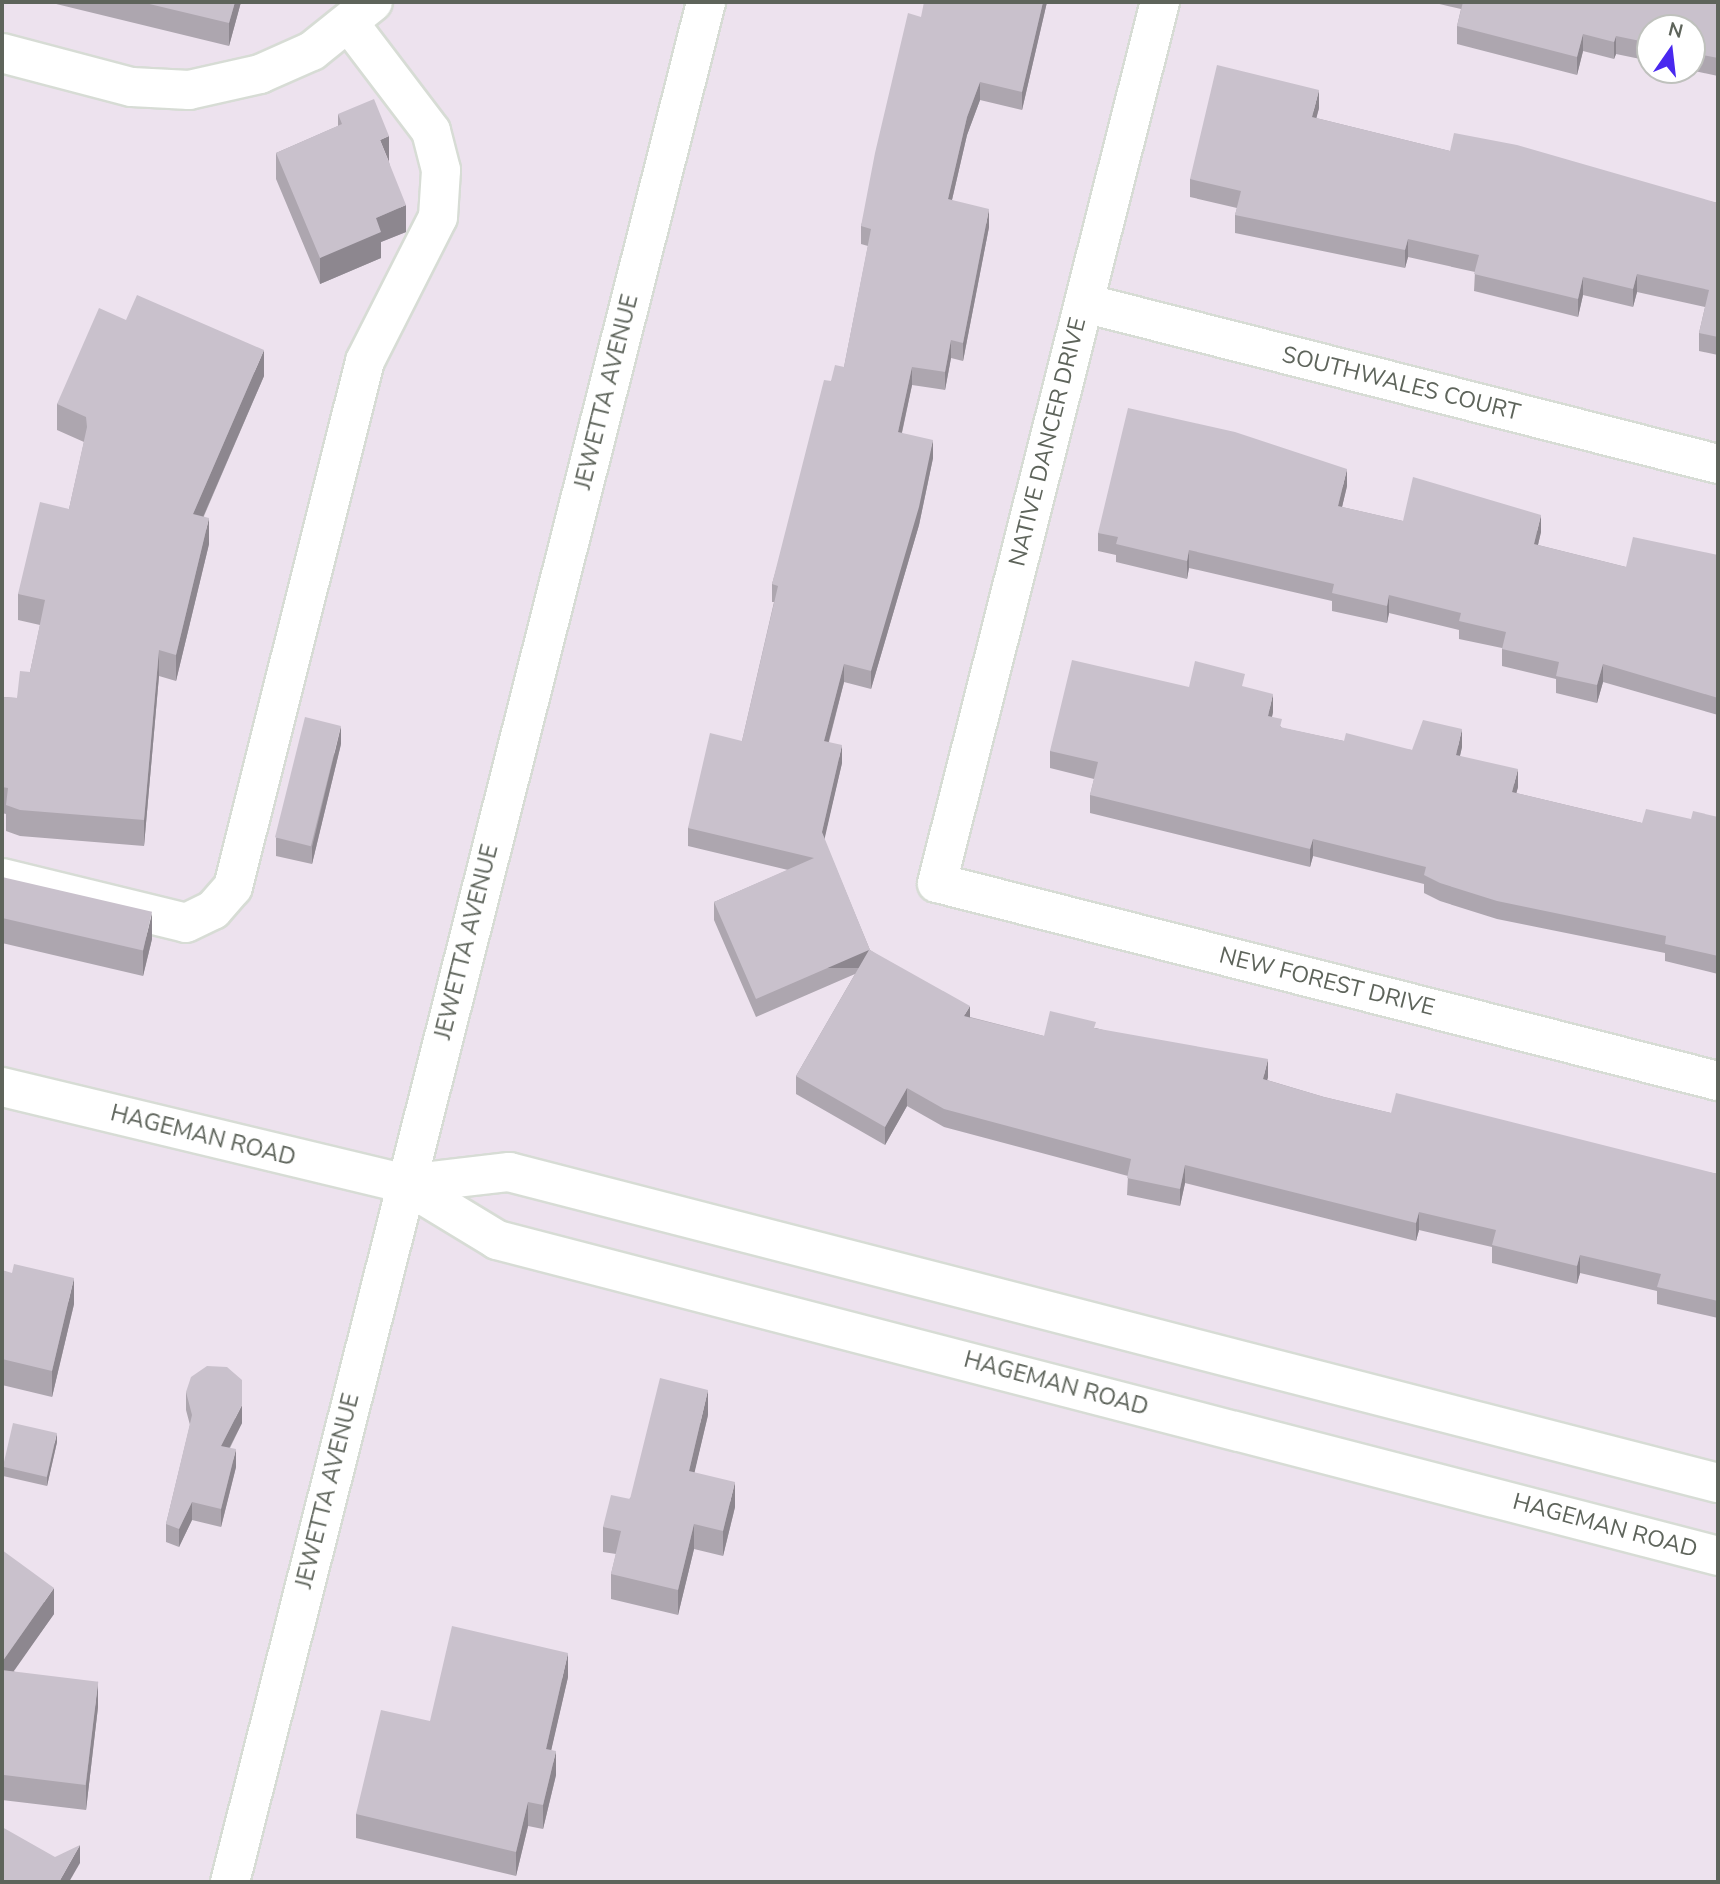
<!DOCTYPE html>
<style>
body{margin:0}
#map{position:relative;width:1720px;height:1884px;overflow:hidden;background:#ede2ee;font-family:"Nunito Sans",sans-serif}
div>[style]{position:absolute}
.roads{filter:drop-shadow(2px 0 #d7dcd5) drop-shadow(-2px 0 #d7dcd5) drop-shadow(0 2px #d7dcd5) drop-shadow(0 -2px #d7dcd5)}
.street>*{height:38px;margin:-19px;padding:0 19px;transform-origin:19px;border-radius:19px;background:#fff}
.secondary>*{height:38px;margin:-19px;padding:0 19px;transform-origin:19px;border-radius:19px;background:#fff}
.wall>*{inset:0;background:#ada6af}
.shaded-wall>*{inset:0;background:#8d878f;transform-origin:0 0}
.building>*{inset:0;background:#c9c1cc;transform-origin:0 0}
span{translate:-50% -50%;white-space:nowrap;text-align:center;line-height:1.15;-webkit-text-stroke:5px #fff;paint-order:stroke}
.street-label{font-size:23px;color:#5e645b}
.frame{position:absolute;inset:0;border:4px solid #5e645b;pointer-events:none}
.north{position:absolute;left:1636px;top:14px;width:70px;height:70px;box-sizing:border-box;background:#fff;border:2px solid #bfc1bd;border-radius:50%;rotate:14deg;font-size:19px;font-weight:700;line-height:28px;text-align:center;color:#5e645b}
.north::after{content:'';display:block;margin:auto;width:24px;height:32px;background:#4928ef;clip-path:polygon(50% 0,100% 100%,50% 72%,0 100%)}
</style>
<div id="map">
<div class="roads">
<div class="street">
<i style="left:1160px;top:2px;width:909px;rotate:104.2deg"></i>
<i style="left:937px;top:883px;width:806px;rotate:14.23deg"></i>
<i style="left:2px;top:53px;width:134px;rotate:14.7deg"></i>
<i style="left:132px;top:87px;width:57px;rotate:3deg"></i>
<i style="left:189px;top:90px;width:73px;rotate:-12.7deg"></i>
<i style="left:260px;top:74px;width:57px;rotate:-23.9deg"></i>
<i style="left:312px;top:51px;width:78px;rotate:-38.8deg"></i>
<i style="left:1084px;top:303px;width:654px;rotate:14.25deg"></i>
<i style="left:2px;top:878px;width:189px;rotate:13.7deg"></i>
<i style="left:186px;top:923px;width:30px;rotate:-26deg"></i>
<i style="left:213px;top:910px;width:30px;rotate:-49deg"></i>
<i style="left:233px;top:887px;width:542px;rotate:-75.91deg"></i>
<i style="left:365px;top:361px;width:161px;rotate:-63.1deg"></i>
<i style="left:438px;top:217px;width:47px;rotate:-86.3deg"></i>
<i style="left:441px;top:170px;width:40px;rotate:-104.4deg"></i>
<i style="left:431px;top:131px;width:136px;rotate:-127.2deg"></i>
</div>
<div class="secondary">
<i style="left:2px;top:1087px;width:415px;rotate:13.5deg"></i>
<i style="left:405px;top:1184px;width:108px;rotate:31.3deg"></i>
<i style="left:497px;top:1240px;width:1261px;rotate:14.51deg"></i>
<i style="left:405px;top:1184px;width:105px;rotate:-6.6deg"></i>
<i style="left:509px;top:1172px;width:1248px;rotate:14.43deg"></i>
<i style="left:230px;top:1882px;width:1939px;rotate:-75.79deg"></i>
</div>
</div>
<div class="wall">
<i style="clip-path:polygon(48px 2px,241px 2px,229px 46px)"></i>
<i style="clip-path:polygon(1047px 2px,1022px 110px,980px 100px,967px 135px,952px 200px,989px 227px,963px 361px,951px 358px,945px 390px,912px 385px,902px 433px,933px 458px,919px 525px,871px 689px,844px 682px,829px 742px,842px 763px,824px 839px,870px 950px,970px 1017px,1044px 1036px,1096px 1028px,1268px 1077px,1267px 1080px,1324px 1097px,1391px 1113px,1718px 1174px,1718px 1318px,1657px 1304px,1657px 1291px,1580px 1273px,1577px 1284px,1492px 1263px,1492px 1247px,1419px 1230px,1416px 1241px,1185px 1183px,1180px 1206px,1127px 1195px,1128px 1176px,944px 1127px,907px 1106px,885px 1145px,796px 1094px,796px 1076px,855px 974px,756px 1017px,714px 920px,714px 902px,788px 870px,688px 846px,688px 828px,742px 741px,774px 602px,772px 602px,772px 584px,831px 381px,844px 367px,868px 246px,861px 244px,861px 226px,921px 17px)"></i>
<i style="clip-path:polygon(1431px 2px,1718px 2px,1718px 76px,1690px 70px,1692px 70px,1692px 28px,1650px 28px,1650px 61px,1616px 54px,1614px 59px,1583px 51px,1577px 75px,1457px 44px,1457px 26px,1461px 9px)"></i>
<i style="clip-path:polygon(1319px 108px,1316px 118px,1450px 151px,1718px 203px,1718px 355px,1699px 351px,1699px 333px,1705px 307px,1637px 292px,1633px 307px,1583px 295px,1578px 317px,1474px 291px,1475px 272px,1408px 257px,1405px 268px,1235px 233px,1235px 215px,1237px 208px,1190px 197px,1190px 179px)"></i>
<i style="clip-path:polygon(338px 114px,389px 162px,406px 232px,381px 242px,381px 258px,320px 284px,276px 179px,276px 153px,338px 126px)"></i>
<i style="clip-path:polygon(126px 320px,264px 376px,204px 516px,209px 544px,176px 681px,159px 676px,144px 846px,20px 836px,6px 831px,6px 814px,2px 813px,2px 697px,17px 698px,30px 672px,40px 625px,18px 620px,18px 594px,69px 509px,84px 442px,57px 430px,57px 404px)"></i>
<i style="clip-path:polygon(1347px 486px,1342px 507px,1403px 521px,1541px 532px,1538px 545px,1626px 567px,1718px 555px,1718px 715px,1603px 682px,1597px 703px,1556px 693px,1556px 679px,1502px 666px,1502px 648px,1459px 639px,1459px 630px,1389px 613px,1387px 623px,1332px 611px,1332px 601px,1189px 568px,1187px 579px,1116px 562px,1116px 555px,1098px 551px,1098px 533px)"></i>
<i style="clip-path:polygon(1189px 687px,1245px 687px,1273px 712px,1272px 717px,1282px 728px,1344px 741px,1412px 750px,1462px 747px,1460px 756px,1518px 787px,1516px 793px,1642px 823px,1718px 817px,1718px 974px,1665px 961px,1665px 953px,1497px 919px,1440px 901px,1424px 893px,1424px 884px,1313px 856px,1310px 867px,1090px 813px,1090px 795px,1094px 779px,1050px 768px,1050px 751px)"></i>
<i style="clip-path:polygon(341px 744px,312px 864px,276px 856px,276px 838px)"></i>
<i style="clip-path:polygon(2px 877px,152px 939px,143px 976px,2px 943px)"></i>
<i style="clip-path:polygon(2px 1270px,74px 1304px,52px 1397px,2px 1385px)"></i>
<i style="clip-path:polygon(186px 1392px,242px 1423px,230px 1448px,236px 1467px,221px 1527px,192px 1520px,179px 1547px,166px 1542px,166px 1524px,190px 1425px,186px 1410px)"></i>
<i style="clip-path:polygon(708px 1415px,694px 1473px,735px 1507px,723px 1556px,694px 1549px,678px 1615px,611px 1599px,611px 1574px,616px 1554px,603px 1552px,603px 1527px)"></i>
<i style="clip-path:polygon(57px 1442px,47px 1486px,3px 1476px,3px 1467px)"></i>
<i style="clip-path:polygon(2px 1550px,54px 1614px,13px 1671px,98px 1707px,86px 1810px,2px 1800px)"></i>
<i style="clip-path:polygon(568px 1677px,551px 1750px,556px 1775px,543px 1829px,528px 1826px,516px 1876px,356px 1838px,356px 1814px,430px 1721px)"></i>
</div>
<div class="shaded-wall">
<i style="clip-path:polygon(235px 2px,241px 2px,229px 46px,229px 23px)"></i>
<i style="clip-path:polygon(1043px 2px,1047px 2px,1022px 110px,1022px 92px)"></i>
<i style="clip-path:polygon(1583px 34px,1583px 51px,1577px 75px,1577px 57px)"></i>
<i style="clip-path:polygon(1616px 36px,1616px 54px,1614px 59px,1614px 42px)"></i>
<i style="clip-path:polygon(980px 82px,980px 100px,967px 135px,948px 217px,948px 199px,967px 117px)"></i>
<i style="clip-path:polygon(1319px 90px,1319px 108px,1312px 135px,1312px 117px)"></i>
<i style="clip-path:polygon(389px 136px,389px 162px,380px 140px)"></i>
<i style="clip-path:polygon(406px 205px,406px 232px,381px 242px,381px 258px,320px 284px,320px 258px,376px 218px)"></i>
<i style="clip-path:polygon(989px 209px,989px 227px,963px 361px,963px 343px)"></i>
<i style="clip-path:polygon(1408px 239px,1408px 257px,1405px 268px,1405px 250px)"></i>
<i style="clip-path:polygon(1637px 274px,1637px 292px,1633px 307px,1633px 289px)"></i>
<i style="clip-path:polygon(1583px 277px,1583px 295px,1578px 317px,1578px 299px)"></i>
<i style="clip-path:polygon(951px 340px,951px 358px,945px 390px,945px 372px)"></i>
<i style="clip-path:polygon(264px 350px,264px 376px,193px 540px,193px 514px)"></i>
<i style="clip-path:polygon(912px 367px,912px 385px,898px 450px,898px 432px)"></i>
<i style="clip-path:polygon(933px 440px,933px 458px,919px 525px,871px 689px,871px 671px)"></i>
<i style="clip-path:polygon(1347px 469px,1347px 486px,1338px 524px,1338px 506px)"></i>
<i style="clip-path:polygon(1541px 515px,1541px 532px,1534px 561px,1534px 544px)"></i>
<i style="clip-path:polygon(209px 518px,209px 544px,176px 681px,176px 655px)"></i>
<i style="clip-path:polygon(1189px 550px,1189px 568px,1187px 579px,1187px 561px)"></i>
<i style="clip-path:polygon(1389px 595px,1389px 613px,1387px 623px,1387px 606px)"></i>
<i style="clip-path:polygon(159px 650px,159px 676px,144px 846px,144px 820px)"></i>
<i style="clip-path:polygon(844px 664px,844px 682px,824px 759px,824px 741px)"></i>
<i style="clip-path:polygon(1603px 664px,1603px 682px,1597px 703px,1597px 685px)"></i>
<i style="clip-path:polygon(1273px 694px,1273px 712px,1268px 734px,1268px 716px)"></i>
<i style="clip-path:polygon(341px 726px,341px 744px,312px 864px,312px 847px)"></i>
<i style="clip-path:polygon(1462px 729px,1462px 747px,1456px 772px,1456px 755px)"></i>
<i style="clip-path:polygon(842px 745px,842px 763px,822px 850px,822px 832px)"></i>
<i style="clip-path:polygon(1518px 769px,1518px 787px,1512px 810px,1512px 792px)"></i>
<i style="clip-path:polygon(1313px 839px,1313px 856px,1310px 867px,1310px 849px)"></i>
<i style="clip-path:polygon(152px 913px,152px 939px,143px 976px,143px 950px)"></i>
<i style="left:869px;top:950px;width:18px;height:123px;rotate:90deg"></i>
<i style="clip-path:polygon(970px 1006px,970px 1024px,964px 1016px)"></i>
<i style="clip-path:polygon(1268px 1059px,1268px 1077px,1263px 1097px,1263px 1079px)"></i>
<i style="clip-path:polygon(907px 1088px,907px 1106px,885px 1145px,885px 1127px)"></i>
<i style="clip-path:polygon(1185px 1165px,1185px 1183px,1180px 1206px,1180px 1189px)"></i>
<i style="clip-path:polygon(1419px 1212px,1419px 1230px,1416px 1241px,1416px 1223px)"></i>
<i style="clip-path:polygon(1580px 1255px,1580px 1273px,1577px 1284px,1577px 1266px)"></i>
<i style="clip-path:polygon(74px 1278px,74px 1304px,52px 1397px,52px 1371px)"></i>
<i style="clip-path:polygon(708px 1390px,708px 1415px,689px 1496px,689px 1471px)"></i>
<i style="clip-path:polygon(242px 1405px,242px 1423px,221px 1464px,221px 1446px)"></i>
<i style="clip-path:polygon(57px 1433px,57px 1442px,47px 1486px,47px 1477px)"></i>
<i style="clip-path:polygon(236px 1449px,236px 1467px,221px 1527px,221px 1509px)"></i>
<i style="clip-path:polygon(735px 1482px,735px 1507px,723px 1556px,723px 1531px)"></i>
<i style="clip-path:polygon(192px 1502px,192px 1520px,179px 1547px,179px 1529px)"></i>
<i style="clip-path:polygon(694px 1524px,694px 1549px,678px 1615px,678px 1590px)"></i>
<i style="clip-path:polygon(54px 1588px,54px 1614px,2px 1688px,2px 1662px)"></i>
<i style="clip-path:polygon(568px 1653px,568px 1677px,546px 1773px,546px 1749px)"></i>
<i style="clip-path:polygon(98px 1681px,98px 1707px,86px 1810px,86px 1784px)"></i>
<i style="clip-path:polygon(556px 1751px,556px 1775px,543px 1829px,543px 1805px)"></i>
<i style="clip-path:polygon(528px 1802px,528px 1826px,516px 1876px,516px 1852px)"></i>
<i style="clip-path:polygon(80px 1845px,80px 1863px,69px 1882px,59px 1882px)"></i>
</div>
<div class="building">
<i style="clip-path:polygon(141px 2px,235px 2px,229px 23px)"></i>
<i style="clip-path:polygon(924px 2px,1043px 2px,1022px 92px,980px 82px,967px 117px,948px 199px,989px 209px,963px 343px,951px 340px,945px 372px,912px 367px,898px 432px,933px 440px,919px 507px,871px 671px,844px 664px,824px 741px,842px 745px,822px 832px,870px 950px,970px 1006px,964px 1016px,1044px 1036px,1050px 1011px,1096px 1022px,1094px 1028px,1268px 1059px,1263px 1079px,1324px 1097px,1391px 1113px,1396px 1093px,1718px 1174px,1718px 1301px,1657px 1287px,1661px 1274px,1580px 1255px,1577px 1266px,1492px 1245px,1496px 1230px,1419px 1212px,1416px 1223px,1185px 1165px,1180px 1189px,1127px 1178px,1131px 1159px,944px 1109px,907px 1088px,885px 1127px,796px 1076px,869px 950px,756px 999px,714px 902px,814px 858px,688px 828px,710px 733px,742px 741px,778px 586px,772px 584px,824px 380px,831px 381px,835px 365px,844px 367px,871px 229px,861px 226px,875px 153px,908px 13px,921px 17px)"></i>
<i style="clip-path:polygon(1463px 2px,1718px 2px,1718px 58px,1692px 53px,1692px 28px,1650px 28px,1650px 43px,1616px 36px,1614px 42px,1583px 34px,1577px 57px,1457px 26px)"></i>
<i style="clip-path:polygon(1217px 65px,1319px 90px,1312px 117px,1450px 151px,1454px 133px,1517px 145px,1718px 203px,1718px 337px,1699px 333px,1709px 290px,1637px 274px,1633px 289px,1583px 277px,1578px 299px,1474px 274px,1479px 255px,1408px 239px,1405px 250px,1235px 215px,1241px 191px,1190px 179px)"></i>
<i style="clip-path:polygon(374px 99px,389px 136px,380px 140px,406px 205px,376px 218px,381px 232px,320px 258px,276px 153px,342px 124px,338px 114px)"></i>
<i style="clip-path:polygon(137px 295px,264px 350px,193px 514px,209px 518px,176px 655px,159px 650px,144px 820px,20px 810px,6px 805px,8px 788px,2px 787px,2px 697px,17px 698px,20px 671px,30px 672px,45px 600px,18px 594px,40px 502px,69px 509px,87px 427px,86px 417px,57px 404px,99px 308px,126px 320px)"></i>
<i style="clip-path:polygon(1128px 408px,1235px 432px,1347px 469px,1338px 506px,1403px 521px,1413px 477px,1541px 515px,1534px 544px,1626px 567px,1633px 537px,1718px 555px,1718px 698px,1603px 664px,1597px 685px,1556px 676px,1559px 662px,1502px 649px,1506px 632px,1459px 621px,1461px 613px,1389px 595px,1387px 606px,1332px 593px,1334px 584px,1189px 550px,1187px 561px,1116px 544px,1118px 537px,1098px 533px)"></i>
<i style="clip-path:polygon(1072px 660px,1189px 687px,1195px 661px,1245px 674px,1242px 686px,1273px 694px,1268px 716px,1282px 719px,1280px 727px,1344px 741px,1346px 733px,1412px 750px,1423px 720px,1462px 729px,1456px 755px,1518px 769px,1512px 792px,1642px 823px,1646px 809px,1691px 819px,1693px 811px,1718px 817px,1718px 956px,1665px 944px,1666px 936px,1497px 901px,1440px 883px,1424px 875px,1426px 867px,1313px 839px,1310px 849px,1090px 795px,1098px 762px,1050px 751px)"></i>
<i style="left:305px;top:717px;width:37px;height:124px;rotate:14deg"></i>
<i style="left:2px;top:877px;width:154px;height:40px;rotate:13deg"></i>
<i style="clip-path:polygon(14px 1264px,74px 1278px,52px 1371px,2px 1359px,2px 1270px,12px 1273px)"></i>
<i style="clip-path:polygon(207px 1366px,227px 1367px,242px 1380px,242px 1405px,221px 1446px,236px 1449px,221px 1509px,192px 1502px,179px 1529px,166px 1524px,192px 1415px,186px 1392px,191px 1377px)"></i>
<i style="clip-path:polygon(660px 1378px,708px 1390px,689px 1471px,735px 1482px,723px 1531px,694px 1524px,678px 1590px,611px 1574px,621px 1531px,603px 1527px,611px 1495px,630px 1499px)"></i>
<i style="left:13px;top:1423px;width:45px;height:45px;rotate:13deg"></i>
<i style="clip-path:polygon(2px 1550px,54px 1588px,2px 1662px)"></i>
<i style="clip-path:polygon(452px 1626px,568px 1653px,546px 1749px,556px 1751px,543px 1805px,528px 1802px,516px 1852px,356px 1814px,381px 1710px,430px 1721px)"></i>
<i style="left:2px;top:1670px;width:97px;height:104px;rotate:7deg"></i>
<i style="clip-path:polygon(2px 1827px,55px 1857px,80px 1845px,59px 1882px,2px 1882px,5px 1881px,2px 1879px)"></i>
</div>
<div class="street-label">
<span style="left:1401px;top:384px;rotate:14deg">SOUTHWALES COURT</span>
<span style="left:607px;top:392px;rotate:-76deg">JEWETTA AVENUE</span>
<span style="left:1048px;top:442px;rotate:-76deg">NATIVE DANCER DRIVE</span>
<span style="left:467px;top:942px;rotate:-76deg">JEWETTA AVENUE</span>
<span style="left:1327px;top:982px;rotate:14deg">NEW FOREST DRIVE</span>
<span style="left:203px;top:1136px;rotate:14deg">HAGEMAN ROAD</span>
<span style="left:1056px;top:1384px;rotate:15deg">HAGEMAN ROAD</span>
<span style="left:328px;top:1491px;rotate:-76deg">JEWETTA AVENUE</span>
<span style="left:1605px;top:1526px;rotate:15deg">HAGEMAN ROAD</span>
</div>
<div class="frame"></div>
<div class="north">N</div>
</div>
